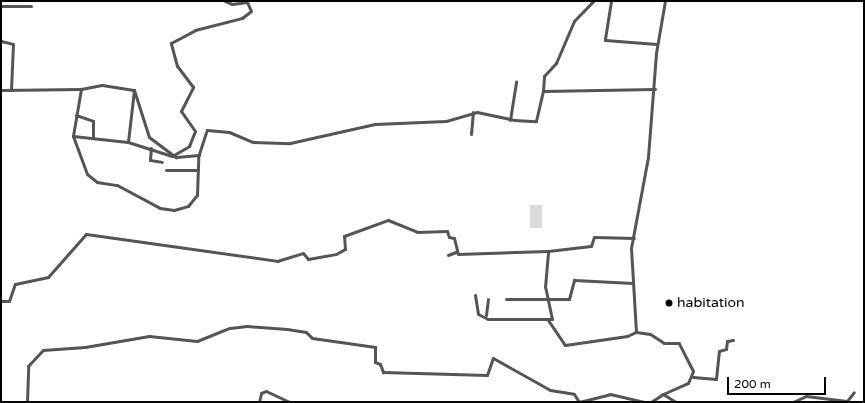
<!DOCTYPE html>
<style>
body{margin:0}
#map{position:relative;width:865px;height:403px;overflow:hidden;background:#fff;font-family:"Varela Round",sans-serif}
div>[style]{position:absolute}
.green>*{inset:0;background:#dcdcdc;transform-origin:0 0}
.minor>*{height:3px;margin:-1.5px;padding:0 1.5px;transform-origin:1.5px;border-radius:1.5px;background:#555}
.dots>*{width:11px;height:11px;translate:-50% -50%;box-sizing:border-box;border:2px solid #fff;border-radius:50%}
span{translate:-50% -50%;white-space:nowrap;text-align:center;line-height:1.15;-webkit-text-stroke:3px #fff;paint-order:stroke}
.poi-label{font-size:14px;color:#000}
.left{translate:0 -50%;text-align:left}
.frame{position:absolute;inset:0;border:2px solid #000;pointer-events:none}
.scale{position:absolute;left:727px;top:377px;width:99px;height:18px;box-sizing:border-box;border:2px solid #000;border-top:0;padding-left:5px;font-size:12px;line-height:14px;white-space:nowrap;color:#000;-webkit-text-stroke:3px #fff;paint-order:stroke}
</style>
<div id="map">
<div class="green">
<i style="left:530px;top:205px;width:12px;height:23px"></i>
</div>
<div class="minor">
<i style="left:611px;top:1px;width:39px;rotate:99deg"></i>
<i style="left:605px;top:40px;width:52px;rotate:4.4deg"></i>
<i style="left:1px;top:6px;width:30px"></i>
<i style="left:1px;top:41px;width:12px;rotate:14deg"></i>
<i style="left:13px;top:44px;width:46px;rotate:92.5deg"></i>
<i style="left:81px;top:89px;width:48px;rotate:99.7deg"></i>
<i style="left:73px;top:136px;width:40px;rotate:69.8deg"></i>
<i style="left:87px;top:174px;width:13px;rotate:39deg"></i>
<i style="left:97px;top:182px;width:20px;rotate:9deg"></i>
<i style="left:117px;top:185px;width:49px;rotate:28.1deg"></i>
<i style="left:160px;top:208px;width:14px;rotate:8deg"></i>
<i style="left:174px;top:210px;width:15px;rotate:-16deg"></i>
<i style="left:188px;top:206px;width:14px;rotate:-51deg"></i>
<i style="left:197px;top:195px;width:38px;rotate:-88deg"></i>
<i style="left:198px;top:157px;width:28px;rotate:-72deg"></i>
<i style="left:207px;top:130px;width:22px;rotate:5deg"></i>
<i style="left:229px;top:132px;width:26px;rotate:23deg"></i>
<i style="left:253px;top:142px;width:37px;rotate:2deg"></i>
<i style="left:290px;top:143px;width:87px;rotate:-12.6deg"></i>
<i style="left:375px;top:124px;width:71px;rotate:-2.4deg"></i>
<i style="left:446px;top:121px;width:32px;rotate:-16deg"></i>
<i style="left:477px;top:112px;width:38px;rotate:12deg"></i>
<i style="left:514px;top:120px;width:22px;rotate:3deg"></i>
<i style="left:536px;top:121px;width:31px;rotate:-77deg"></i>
<i style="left:543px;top:91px;width:112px;rotate:-1deg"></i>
<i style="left:1px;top:90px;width:80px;rotate:-0.7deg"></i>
<i style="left:81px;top:89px;width:21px;rotate:-11deg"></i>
<i style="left:102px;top:85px;width:32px;rotate:9deg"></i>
<i style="left:134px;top:90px;width:52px;rotate:96.6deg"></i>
<i style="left:128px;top:142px;width:46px;rotate:17.7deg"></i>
<i style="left:172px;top:156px;width:20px;rotate:-30deg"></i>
<i style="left:189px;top:146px;width:16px;rotate:-68deg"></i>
<i style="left:195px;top:131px;width:24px;rotate:-125deg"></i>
<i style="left:181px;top:111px;width:27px;rotate:-63deg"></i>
<i style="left:193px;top:87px;width:26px;rotate:-127deg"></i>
<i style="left:177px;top:66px;width:24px;rotate:-105deg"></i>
<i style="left:171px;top:43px;width:27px;rotate:-28deg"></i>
<i style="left:195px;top:30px;width:49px;rotate:-14.3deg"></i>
<i style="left:242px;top:18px;width:11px;rotate:-38deg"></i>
<i style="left:251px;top:11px;width:10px;rotate:-114deg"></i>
<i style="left:247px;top:2px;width:15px;rotate:172deg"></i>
<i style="left:232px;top:4px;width:8px;rotate:-157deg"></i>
<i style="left:134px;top:90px;width:49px;rotate:72.3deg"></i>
<i style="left:149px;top:137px;width:34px;rotate:37deg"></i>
<i style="left:176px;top:157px;width:23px;rotate:-5deg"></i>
<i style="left:543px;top:91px;width:15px;rotate:-86deg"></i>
<i style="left:544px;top:76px;width:18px;rotate:-47deg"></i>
<i style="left:556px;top:63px;width:46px;rotate:-66.8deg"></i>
<i style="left:574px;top:21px;width:28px;rotate:-46deg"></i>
<i style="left:76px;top:115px;width:18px;rotate:19deg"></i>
<i style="left:93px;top:121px;width:17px;rotate:90deg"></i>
<i style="left:510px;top:120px;width:39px;rotate:-81deg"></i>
<i style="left:471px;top:134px;width:22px;rotate:-85deg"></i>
<i style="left:73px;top:136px;width:55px;rotate:6.2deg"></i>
<i style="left:151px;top:148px;width:12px;rotate:95deg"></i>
<i style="left:150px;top:160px;width:12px;rotate:9deg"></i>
<i style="left:166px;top:170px;width:32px"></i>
<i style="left:448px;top:255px;width:9px;rotate:-21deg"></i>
<i style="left:475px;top:295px;width:19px;rotate:81deg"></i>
<i style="left:478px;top:314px;width:11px;rotate:27deg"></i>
<i style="left:488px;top:319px;width:64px"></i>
<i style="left:552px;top:319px;width:33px;rotate:-102deg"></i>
<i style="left:545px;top:287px;width:36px;rotate:-85deg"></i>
<i style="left:506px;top:299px;width:63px"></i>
<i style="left:569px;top:299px;width:20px;rotate:-75deg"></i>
<i style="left:574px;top:280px;width:59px;rotate:2.9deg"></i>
<i style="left:1px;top:301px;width:8px"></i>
<i style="left:9px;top:301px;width:18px;rotate:-71deg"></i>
<i style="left:15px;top:284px;width:34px;rotate:-12deg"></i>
<i style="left:48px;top:277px;width:57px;rotate:-48.5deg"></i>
<i style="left:86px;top:234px;width:193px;rotate:8deg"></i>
<i style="left:277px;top:261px;width:27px;rotate:-17deg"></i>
<i style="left:303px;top:253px;width:8px;rotate:50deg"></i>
<i style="left:308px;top:259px;width:28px;rotate:-10deg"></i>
<i style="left:336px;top:254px;width:10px;rotate:-29deg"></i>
<i style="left:345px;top:249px;width:13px;rotate:-94deg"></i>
<i style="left:344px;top:236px;width:47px;rotate:-20deg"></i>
<i style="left:388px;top:220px;width:31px;rotate:22deg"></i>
<i style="left:417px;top:232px;width:30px;rotate:-2deg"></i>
<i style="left:447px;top:231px;width:6px;rotate:72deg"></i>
<i style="left:449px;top:237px;width:5px;rotate:11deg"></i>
<i style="left:454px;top:238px;width:16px;rotate:76deg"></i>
<i style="left:458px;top:254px;width:90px;rotate:-1.9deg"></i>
<i style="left:548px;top:251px;width:43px;rotate:-6.6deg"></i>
<i style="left:591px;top:246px;width:9px;rotate:-72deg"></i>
<i style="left:594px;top:237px;width:40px;rotate:1.4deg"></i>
<i style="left:486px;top:315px;width:16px;rotate:-83deg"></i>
<i style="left:548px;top:320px;width:30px;rotate:56deg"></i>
<i style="left:565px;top:345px;width:63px;rotate:-8.3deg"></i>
<i style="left:627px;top:336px;width:10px;rotate:-24deg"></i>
<i style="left:693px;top:377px;width:23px;rotate:5deg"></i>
<i style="left:716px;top:379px;width:28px;rotate:-84deg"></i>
<i style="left:719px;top:351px;width:7px;rotate:-16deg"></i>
<i style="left:726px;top:349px;width:8px;rotate:-83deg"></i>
<i style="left:727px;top:341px;width:6px;rotate:-9deg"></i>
<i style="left:663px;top:394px;width:27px;rotate:-24deg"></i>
<i style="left:688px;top:383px;width:13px;rotate:-67deg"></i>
<i style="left:693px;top:371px;width:31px;rotate:-117deg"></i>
<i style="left:679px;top:343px;width:15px;rotate:180deg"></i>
<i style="left:664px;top:343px;width:17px;rotate:-147deg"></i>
<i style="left:650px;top:334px;width:14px;rotate:-172deg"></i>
<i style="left:636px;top:332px;width:84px;rotate:-93.4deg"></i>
<i style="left:631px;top:248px;width:93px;rotate:-79.4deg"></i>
<i style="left:648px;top:157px;width:104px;rotate:-85.6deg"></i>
<i style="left:656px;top:53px;width:53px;rotate:-80.2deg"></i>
<i style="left:27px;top:402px;width:36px;rotate:-88deg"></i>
<i style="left:28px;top:366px;width:22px;rotate:-47deg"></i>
<i style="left:43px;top:350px;width:42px;rotate:-4.1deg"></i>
<i style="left:85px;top:347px;width:65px;rotate:-9.8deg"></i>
<i style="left:149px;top:336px;width:48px;rotate:5.9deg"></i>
<i style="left:197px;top:341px;width:35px;rotate:-22deg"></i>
<i style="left:230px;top:328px;width:17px;rotate:-7deg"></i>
<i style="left:247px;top:326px;width:40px;rotate:4.3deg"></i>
<i style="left:287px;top:329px;width:19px;rotate:9deg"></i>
<i style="left:306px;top:332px;width:8px;rotate:45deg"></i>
<i style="left:312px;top:338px;width:64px;rotate:8.1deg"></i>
<i style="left:375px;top:347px;width:15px;rotate:90deg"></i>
<i style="left:375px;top:362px;width:5px;rotate:22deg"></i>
<i style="left:380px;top:364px;width:9px;rotate:69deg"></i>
<i style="left:383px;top:372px;width:104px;rotate:1.7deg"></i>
<i style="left:487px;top:375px;width:18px;rotate:-71deg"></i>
<i style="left:493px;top:358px;width:65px;rotate:29.3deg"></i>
<i style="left:550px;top:390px;width:24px;rotate:9deg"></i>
<i style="left:574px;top:394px;width:9px;rotate:58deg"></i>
<i style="left:579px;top:402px;width:32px;rotate:-14deg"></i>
<i style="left:610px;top:394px;width:35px;rotate:13deg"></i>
<i style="left:259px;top:402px;width:9px;rotate:-77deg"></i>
<i style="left:261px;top:393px;width:5px;rotate:-22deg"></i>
<i style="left:266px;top:391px;width:26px;rotate:25deg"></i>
<i style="left:651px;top:402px;width:14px;rotate:-34deg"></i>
<i style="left:663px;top:394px;width:15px;rotate:32deg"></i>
<i style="left:793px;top:402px;width:14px;rotate:-25deg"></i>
<i style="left:806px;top:396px;width:41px;rotate:7deg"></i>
<i style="left:847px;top:401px;width:11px;rotate:-52deg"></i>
</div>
<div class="dots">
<i style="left:669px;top:303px;background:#000"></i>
</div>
<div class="poi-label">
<span class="left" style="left:677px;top:303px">habitation</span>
</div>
<div class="frame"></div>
<div class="scale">200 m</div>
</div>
